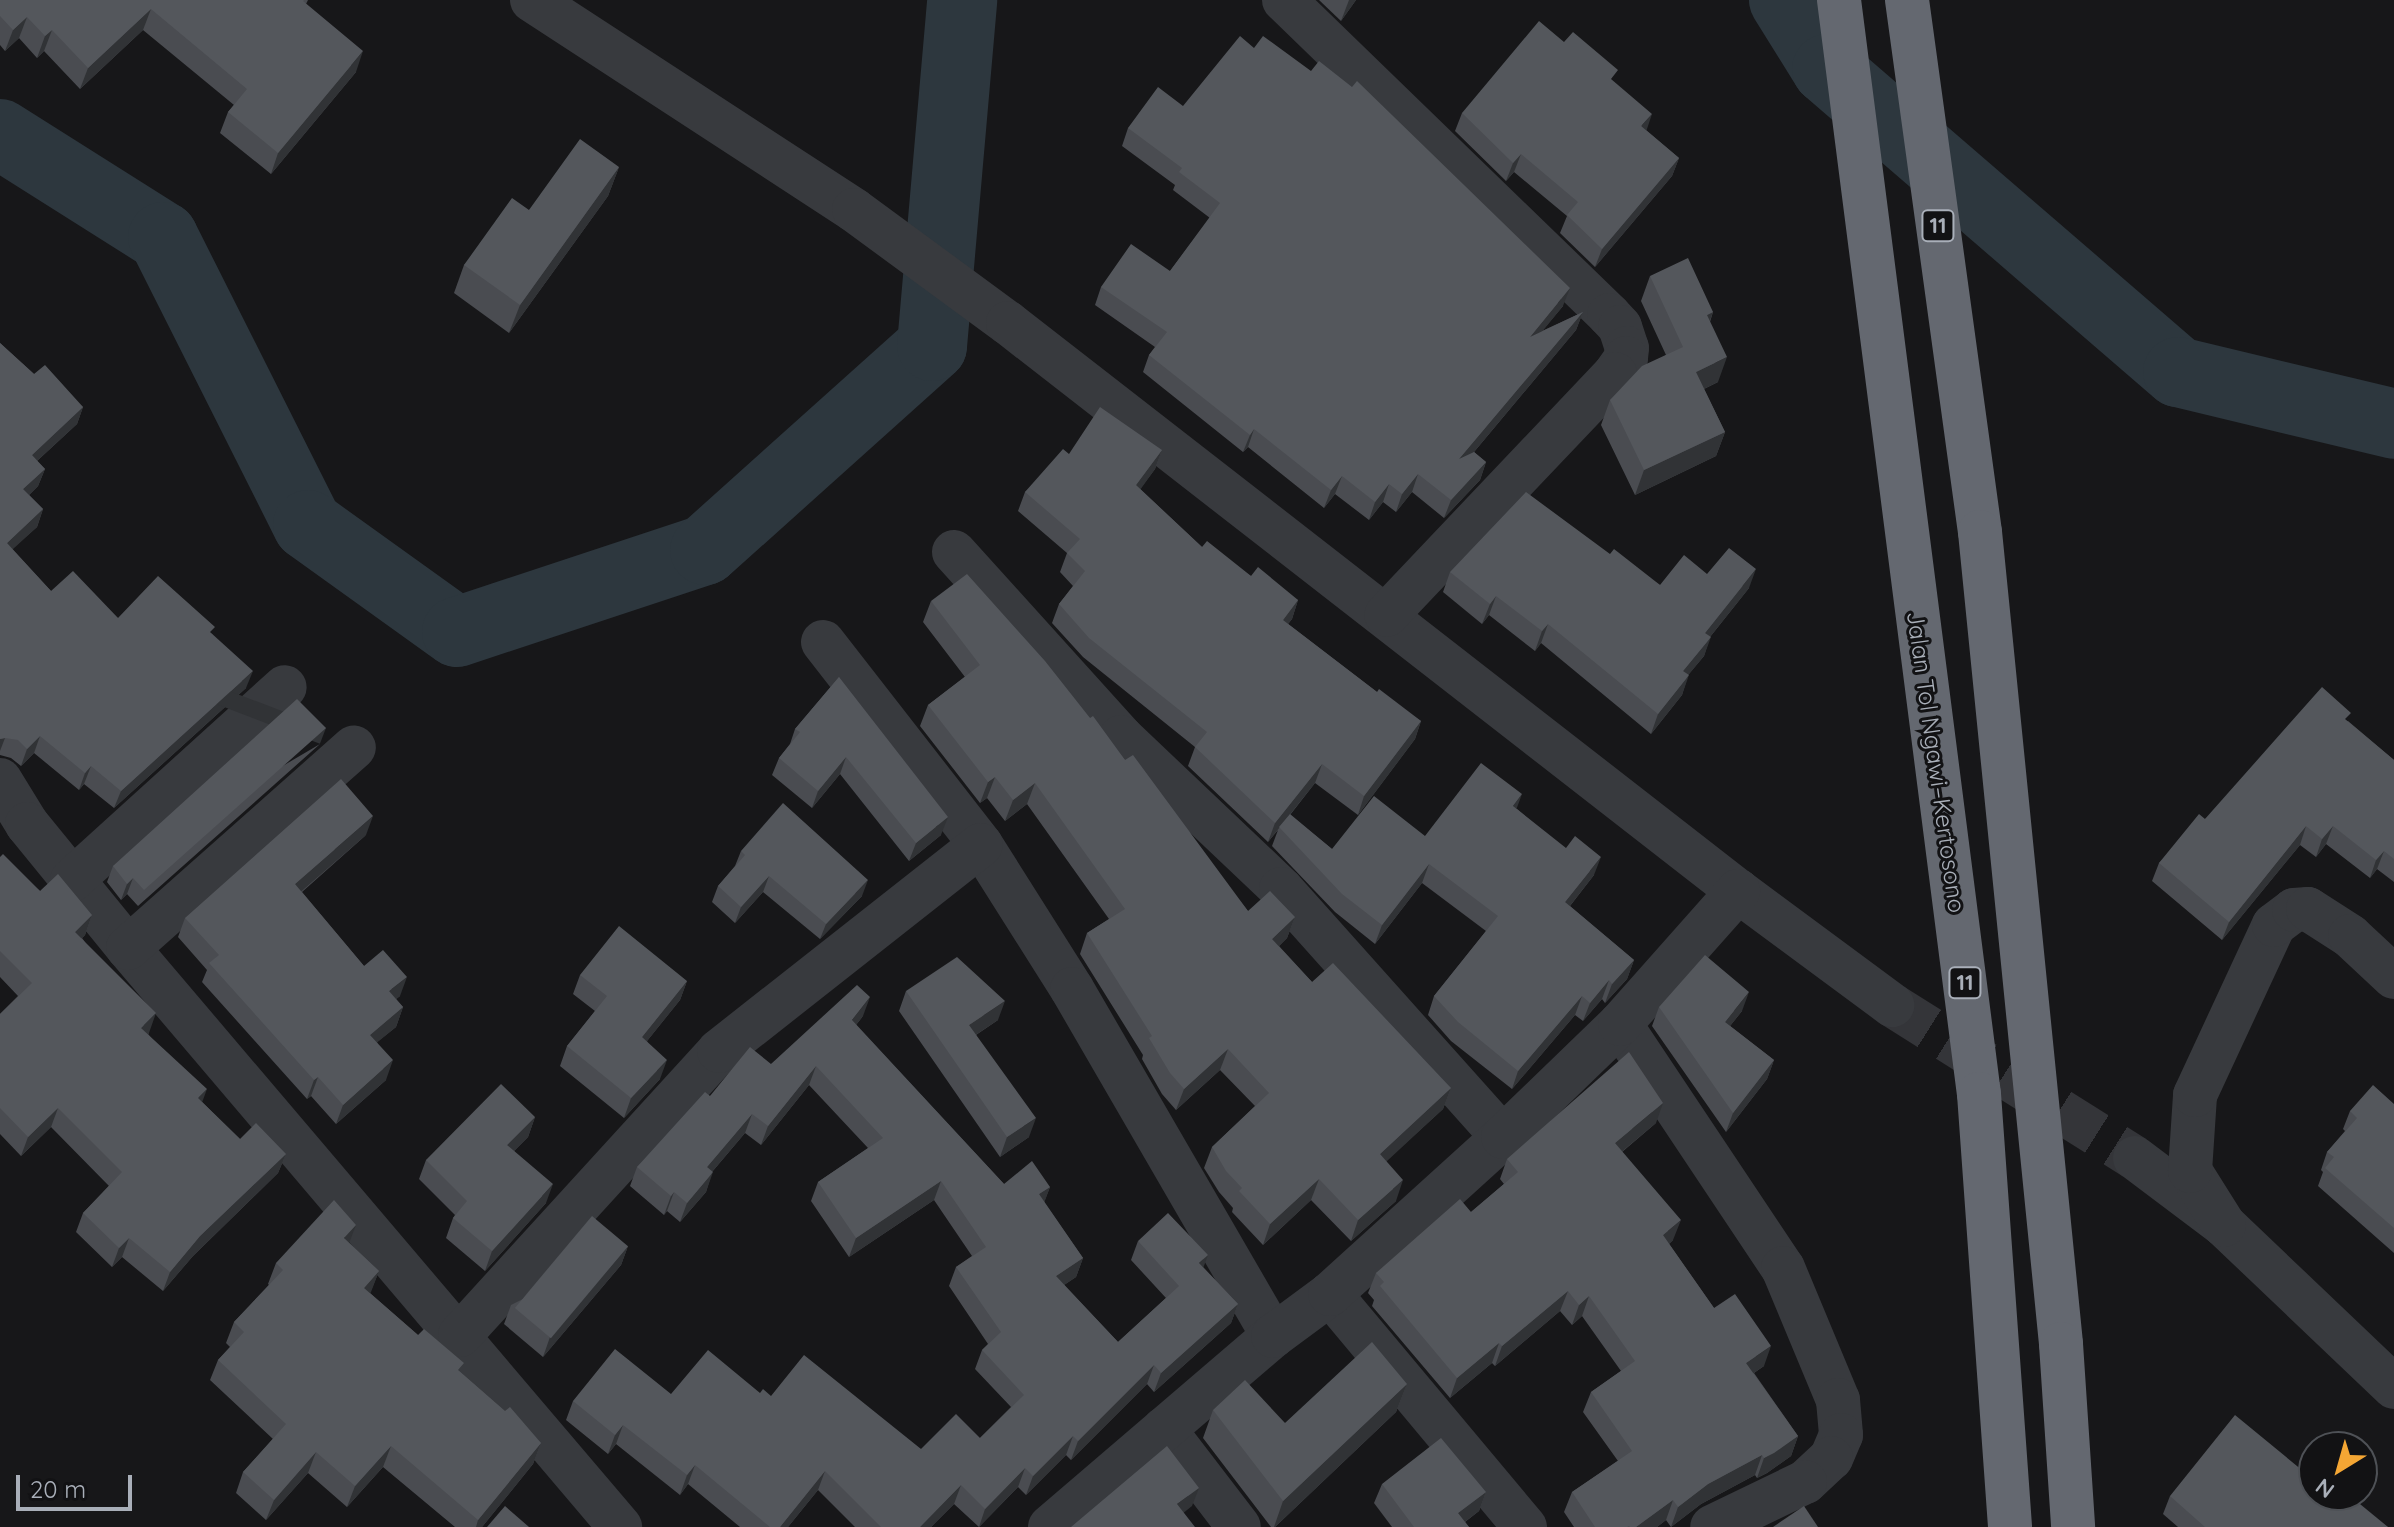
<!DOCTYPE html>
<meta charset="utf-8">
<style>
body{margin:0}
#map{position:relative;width:2394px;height:1527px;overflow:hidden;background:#171719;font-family:Quicksand,sans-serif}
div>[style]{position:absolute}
.river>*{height:70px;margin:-35px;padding:0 35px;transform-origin:35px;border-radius:35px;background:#2d373e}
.minor-tunnel>*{height:44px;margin-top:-22px;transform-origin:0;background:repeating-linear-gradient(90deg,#343539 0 44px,transparent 0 66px)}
.minor>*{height:44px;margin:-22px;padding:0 22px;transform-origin:22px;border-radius:22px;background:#383a3e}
.highway>*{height:44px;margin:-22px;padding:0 22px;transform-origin:22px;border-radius:22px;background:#646870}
.wall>*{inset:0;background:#4a4c51}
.shaded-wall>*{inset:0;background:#313336;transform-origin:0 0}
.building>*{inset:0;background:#54575c;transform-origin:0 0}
span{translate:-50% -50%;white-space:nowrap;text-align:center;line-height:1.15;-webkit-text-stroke:6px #121214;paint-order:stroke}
.shield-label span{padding:2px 6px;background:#121214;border:2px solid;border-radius:6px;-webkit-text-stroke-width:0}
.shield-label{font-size:22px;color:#a9afb9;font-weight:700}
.street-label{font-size:24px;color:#a9afb9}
.north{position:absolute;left:2298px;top:1431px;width:80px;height:80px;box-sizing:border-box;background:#121214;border:2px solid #4e5156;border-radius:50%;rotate:217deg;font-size:22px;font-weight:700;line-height:32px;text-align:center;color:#a9afb9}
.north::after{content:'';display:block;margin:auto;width:28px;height:36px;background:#f4a634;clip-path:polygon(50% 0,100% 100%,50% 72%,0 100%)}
.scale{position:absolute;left:16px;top:1475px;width:116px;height:36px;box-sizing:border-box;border:4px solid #a9afb9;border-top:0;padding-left:10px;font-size:24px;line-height:28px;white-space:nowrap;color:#a9afb9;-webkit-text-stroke:6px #121214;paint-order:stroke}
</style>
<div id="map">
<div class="river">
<i style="left:1784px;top:0;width:81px;rotate:58.1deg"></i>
<i style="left:1827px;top:69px;width:464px;rotate:40.8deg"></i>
<i style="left:2178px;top:372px;width:222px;rotate:13.5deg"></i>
<i style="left:0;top:134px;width:193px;rotate:32.3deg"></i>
<i style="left:163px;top:237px;width:322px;rotate:63.3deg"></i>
<i style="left:308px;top:525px;width:183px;rotate:35.7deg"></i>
<i style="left:457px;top:632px;width:261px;rotate:-18.3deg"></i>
<i style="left:705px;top:550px;width:305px;rotate:-41.9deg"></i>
<i style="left:932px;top:346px;width:347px;rotate:-85deg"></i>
</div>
<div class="minor-tunnel">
<i style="left:1892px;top:1005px;width:287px;rotate:32.2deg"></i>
</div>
<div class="minor">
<i style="left:532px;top:0;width:384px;rotate:33.1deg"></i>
<i style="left:854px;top:210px;width:191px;rotate:36.3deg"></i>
<i style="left:1008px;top:323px;width:925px;rotate:37.89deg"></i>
<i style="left:1738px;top:891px;width:192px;rotate:36.5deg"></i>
<i style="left:1284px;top:0;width:453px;rotate:44.1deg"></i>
<i style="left:1609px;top:315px;width:16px;rotate:47deg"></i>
<i style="left:1620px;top:327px;width:22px;rotate:72deg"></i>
<i style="left:1627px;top:348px;width:10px;rotate:96deg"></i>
<i style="left:1626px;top:358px;width:19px;rotate:125deg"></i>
<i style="left:1615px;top:374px;width:332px;rotate:133.5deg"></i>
<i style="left:954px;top:552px;width:249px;rotate:47.9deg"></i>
<i style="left:1121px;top:737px;width:221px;rotate:43.5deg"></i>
<i style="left:1281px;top:889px;width:333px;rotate:48.2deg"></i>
<i style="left:823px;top:642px;width:257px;rotate:52.1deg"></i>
<i style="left:981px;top:845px;width:170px;rotate:57.7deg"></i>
<i style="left:1072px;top:989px;width:401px;rotate:59.9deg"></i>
<i style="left:0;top:780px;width:52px;rotate:58.5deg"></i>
<i style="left:27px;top:824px;width:160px;rotate:50.8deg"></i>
<i style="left:128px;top:948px;width:760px;rotate:49.64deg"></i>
<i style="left:72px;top:880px;width:287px;rotate:-42.2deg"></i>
<i style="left:128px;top:948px;width:302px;rotate:-41.6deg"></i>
<i style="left:1620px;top:1024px;width:293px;rotate:56.3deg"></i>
<i style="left:1783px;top:1268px;width:143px;rotate:67.4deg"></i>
<i style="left:1838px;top:1400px;width:35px;rotate:85deg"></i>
<i style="left:1841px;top:1435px;width:25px;rotate:113deg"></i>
<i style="left:1831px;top:1458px;width:35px;rotate:137deg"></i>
<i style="left:1805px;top:1482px;width:103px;rotate:154.2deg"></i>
<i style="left:2135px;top:1158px;width:111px;rotate:37deg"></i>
<i style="left:2224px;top:1225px;width:235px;rotate:43.6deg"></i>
<i style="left:2224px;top:1225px;width:64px;rotate:-122.2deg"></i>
<i style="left:2190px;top:1171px;width:76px;rotate:-86.2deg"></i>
<i style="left:2195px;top:1095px;width:187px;rotate:-65.1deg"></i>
<i style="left:2274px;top:925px;width:25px;rotate:-37deg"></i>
<i style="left:2294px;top:910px;width:14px;rotate:-4deg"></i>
<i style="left:2308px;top:909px;width:50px;rotate:32.7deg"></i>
<i style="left:2350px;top:936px;width:60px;rotate:43deg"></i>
<i style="left:1330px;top:1294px;width:304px;rotate:50.1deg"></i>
<i style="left:460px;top:1335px;width:384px;rotate:-47.6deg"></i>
<i style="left:719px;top:1051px;width:333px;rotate:-38.2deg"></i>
<i style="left:1164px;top:1429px;width:123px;rotate:52.6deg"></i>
<i style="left:1050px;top:1527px;width:294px;rotate:-40.6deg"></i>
<i style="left:1273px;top:1336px;width:71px;rotate:-36.4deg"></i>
<i style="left:1330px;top:1294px;width:234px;rotate:-42.2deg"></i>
<i style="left:1503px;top:1137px;width:163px;rotate:-44deg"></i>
<i style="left:1620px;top:1024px;width:178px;rotate:-48.4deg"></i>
</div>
<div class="highway">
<i style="left:1839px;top:0;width:1103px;rotate:82.71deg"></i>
<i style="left:1979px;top:1094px;width:434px;rotate:85.9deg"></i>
<i style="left:1907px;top:0;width:537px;rotate:82.19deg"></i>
<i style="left:1980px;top:532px;width:816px;rotate:84.3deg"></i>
<i style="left:2061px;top:1344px;width:183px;rotate:86.2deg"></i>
</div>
<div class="wall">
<i style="clip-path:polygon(0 0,308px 0,306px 4px,356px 72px,271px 174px,220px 133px,228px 112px,234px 105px,143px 30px,80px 89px,44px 51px,37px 58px,19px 38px,5px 51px,0 45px)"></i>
<i style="clip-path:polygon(1319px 0,1356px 0,1341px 21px)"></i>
<i style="clip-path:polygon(1614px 82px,1646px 130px,1679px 158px,1672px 176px,1595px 267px,1560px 233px,1567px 216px,1514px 172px,1506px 181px,1455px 131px,1462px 113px)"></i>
<i style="clip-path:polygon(1183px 106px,1563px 306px,1542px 331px,1583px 312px,1576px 330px,1474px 452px,1486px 462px,1480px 480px,1444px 518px,1412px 492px,1396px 512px,1383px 502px,1369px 520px,1335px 494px,1324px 508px,1248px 447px,1243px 452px,1143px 372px,1149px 355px,1155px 347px,1095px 305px,1101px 287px,1170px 271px,1210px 218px,1173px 190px,1175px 185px,1122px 146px,1128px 128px)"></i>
<i style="clip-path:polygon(619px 167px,608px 196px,509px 333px,454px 293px,464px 265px,529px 210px)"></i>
<i style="clip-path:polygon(1650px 276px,1713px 312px,1710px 322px,1718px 382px,1704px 389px,1725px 432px,1716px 456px,1635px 495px,1601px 425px,1610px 400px,1666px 355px,1641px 301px)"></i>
<i style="clip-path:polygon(0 343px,34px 374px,83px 407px,77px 424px,37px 461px,45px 469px,38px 486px,29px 495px,43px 509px,37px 527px,12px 549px,51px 591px,118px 618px,212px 634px,246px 688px,114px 808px,84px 784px,79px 790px,34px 753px,21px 766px,11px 758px,0 755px)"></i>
<i style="clip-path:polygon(1162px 450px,1155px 469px,1140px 489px,1202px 547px,1251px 576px,1298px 600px,1292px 619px,1288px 624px,1377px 692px,1421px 721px,1415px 739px,1358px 815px,1315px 783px,1290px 815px,1332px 849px,1425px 836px,1517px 809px,1594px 875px,1570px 906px,1634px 960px,1627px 979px,1605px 1003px,1602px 999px,1583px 1021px,1575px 1015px,1512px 1089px,1451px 1041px,1428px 1015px,1434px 996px,1486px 931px,1422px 883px,1375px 944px,1335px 912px,1272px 846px,1278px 830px,1268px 842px,1188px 766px,1195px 747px,1083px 657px,1052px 623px,1059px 604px,1073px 586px,1060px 572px,1067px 553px,1018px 511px,1025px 492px,1069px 454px)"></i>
<i style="clip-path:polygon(1610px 554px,1660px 585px,1707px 574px,1749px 588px,1710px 637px,1704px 656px,1688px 675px,1682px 695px,1651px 734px,1541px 643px,1535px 651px,1489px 615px,1482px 624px,1443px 592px,1450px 572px)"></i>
<i style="clip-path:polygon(931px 601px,1090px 718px,1125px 760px,1248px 911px,1295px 917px,1287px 938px,1279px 946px,1312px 982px,1451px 1088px,1443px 1109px,1386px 1161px,1396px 1201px,1351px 1241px,1311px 1200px,1263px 1245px,1232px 1212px,1233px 1208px,1219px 1192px,1204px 1168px,1212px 1147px,1255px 1106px,1220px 1070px,1176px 1110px,1162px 1094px,1142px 1059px,1143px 1055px,1080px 954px,1087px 933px,1109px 919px,1027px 804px,1005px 821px,987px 798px,980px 803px,920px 726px,928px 705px,965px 677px,923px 622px)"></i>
<i style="clip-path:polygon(839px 677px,941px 835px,909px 861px,840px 774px,812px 808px,772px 775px,779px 758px,790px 744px,795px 729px)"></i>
<i style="clip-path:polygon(2348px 721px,2394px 760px,2394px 882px,2377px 869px,2370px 878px,2326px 844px,2316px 857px,2300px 845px,2222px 940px,2152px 881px,2159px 863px,2205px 819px)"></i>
<i style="clip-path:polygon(320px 744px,138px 906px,127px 894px,121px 900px,107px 882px,113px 866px)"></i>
<i style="clip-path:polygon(366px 835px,302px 892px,364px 966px,400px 996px,396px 999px,403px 1007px,396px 1027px,377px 1042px,386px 1080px,336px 1124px,311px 1096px,307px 1099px,202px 982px,207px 970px,178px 937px,185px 918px)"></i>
<i style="clip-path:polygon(741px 851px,862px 896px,820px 939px,763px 892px,735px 923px,712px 902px,718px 886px,735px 866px)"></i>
<i style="clip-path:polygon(0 857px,40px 891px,92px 915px,85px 935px,82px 938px,149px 1033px,148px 1034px,202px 1102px,240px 1139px,286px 1154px,278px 1173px,193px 1256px,163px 1291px,122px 1257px,112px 1267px,76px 1232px,83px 1213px,109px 1186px,51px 1127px,21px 1156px,0 1134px,0 1014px,18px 996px,0 977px)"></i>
<i style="clip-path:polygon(580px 975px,687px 981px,680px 1000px,647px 1041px,660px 1079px,624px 1118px,560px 1066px,567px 1046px,595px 1011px,573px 994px)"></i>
<i style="clip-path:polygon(906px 991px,998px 1020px,976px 1035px,1029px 1137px,1000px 1157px,899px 1011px)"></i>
<i style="clip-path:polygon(1659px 1007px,1742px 1011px,1730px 1026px,1774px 1060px,1767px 1079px,1726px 1132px,1652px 1026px)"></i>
<i style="clip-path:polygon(863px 1016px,856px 1025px,1004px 1184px,1050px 1187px,1044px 1202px,1083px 1258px,1076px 1277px,1064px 1285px,1118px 1342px,1166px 1298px,1131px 1260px,1138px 1241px,1203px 1267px,1238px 1304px,1231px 1323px,1154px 1392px,1147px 1384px,1071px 1460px,1066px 1455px,1026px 1495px,1018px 1487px,979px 1527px,954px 1504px,931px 1527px,855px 1527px,818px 1490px,788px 1527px,740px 1527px,688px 1484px,680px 1495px,616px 1444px,608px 1454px,566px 1420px,573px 1401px,671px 1394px,760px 1393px,921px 1449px,980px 1438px,1011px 1407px,975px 1369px,982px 1350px,988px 1344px,949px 1286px,956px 1267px,972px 1256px,934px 1200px,849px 1257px,811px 1201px,818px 1182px,868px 1148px,809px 1085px,761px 1145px,745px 1133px,712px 1172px,706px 1192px,680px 1222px,667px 1211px,664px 1215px,630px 1186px,637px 1167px,710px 1096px)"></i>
<i style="clip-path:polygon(2394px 1104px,2394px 1253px,2318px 1186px,2323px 1172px,2321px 1170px,2327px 1152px,2345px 1131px,2343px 1129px,2350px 1111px)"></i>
<i style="clip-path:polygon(535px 1117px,528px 1137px,514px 1151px,546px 1203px,485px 1271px,446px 1238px,453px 1218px,455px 1215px,419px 1179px,426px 1160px)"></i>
<i style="clip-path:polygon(1656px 1123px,1622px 1152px,1673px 1240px,1669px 1244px,1714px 1308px,1764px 1366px,1754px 1373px,1798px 1436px,1791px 1456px,1767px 1473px,1757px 1478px,1755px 1475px,1701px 1504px,1671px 1527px,1666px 1520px,1657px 1527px,1574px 1527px,1564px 1512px,1572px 1492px,1618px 1461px,1583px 1412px,1591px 1392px,1621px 1371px,1582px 1316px,1572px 1325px,1560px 1311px,1495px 1366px,1492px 1363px,1450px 1398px,1372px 1306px,1374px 1300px,1368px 1293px,1376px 1273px,1471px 1212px,1504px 1184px,1500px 1179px,1507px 1159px)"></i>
<i style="clip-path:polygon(349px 1243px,379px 1271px,370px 1293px,541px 1443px,533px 1464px,482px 1527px,455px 1527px,383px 1467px,347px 1507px,308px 1473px,266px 1520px,236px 1493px,243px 1472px,273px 1439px,210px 1380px,218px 1360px,230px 1347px,226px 1343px,234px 1322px,269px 1285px,268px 1284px,276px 1263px)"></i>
<i style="clip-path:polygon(628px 1246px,621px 1265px,543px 1357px,504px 1324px,511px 1305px)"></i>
<i style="clip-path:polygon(1407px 1384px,1396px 1412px,1275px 1527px,1271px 1527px,1203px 1438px,1213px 1410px,1285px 1423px)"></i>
<i style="clip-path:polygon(1382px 1484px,1486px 1492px,1479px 1511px,1465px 1522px,1469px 1527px,1392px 1527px,1374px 1503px)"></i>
<i style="clip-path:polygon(2314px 1495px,2388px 1527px,2178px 1527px,2163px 1514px,2170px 1496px)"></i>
</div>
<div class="shaded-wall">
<i style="clip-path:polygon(1349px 0,1356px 0,1341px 21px)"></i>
<i style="clip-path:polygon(151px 9px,143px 30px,80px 89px,88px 68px)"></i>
<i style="clip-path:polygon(27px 17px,19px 38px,5px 51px,13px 30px)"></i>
<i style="clip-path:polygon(52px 30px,44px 51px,37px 58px,45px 36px)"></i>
<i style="clip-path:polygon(363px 51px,356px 72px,271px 174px,278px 153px)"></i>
<i style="clip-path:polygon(1652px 114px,1646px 132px,1641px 126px)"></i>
<i style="clip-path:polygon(1521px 154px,1514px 172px,1506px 181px,1513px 163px)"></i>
<i style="clip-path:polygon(1679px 158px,1672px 176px,1595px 267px,1602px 249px)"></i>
<i style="clip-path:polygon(619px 167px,608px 196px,509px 333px,520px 305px)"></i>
<i style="clip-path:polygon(1570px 288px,1563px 306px,1523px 355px,1530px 337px)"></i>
<i style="clip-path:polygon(1583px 312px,1576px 330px,1453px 477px,1459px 459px)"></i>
<i style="clip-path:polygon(1713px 312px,1704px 337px,1707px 315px)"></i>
<i style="clip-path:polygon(1727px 357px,1718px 382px,1687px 397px,1696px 372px)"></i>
<i style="clip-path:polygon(83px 407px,77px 424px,25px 472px,32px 455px)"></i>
<i style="clip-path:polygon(1254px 429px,1248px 447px,1243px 452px,1250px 435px)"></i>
<i style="clip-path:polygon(1725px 432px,1716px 456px,1635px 495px,1644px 470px)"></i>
<i style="clip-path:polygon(1162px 450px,1155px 469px,1130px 504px,1136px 485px)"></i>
<i style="clip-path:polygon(1486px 462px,1480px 480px,1444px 518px,1451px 500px)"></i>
<i style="clip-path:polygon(45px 469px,38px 486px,17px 506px,23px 489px)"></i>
<i style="clip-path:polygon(1418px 474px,1412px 492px,1396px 512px,1402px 494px)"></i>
<i style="clip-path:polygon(1342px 476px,1335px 494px,1324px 508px,1331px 490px)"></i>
<i style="clip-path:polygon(1389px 484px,1383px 502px,1369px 520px,1375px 502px)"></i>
<i style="clip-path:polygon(43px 509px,37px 527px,0 561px,7px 543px)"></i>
<i style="clip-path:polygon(1756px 569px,1749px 588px,1698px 652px,1705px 633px)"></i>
<i style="clip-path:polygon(1496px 596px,1489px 615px,1482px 624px,1490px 604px)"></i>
<i style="clip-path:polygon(1298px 600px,1292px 619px,1276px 639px,1283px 620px)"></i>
<i style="clip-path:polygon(1548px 624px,1541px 643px,1535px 651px,1542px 631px)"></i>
<i style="clip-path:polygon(1711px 637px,1704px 656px,1676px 690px,1683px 671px)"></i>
<i style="clip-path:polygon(253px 671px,246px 688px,114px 808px,121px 791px)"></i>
<i style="clip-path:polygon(1689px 675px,1682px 695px,1651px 734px,1658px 714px)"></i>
<i style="clip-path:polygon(1421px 721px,1415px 739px,1358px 815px,1364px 796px)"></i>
<i style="left:326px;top:728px;width:17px;height:244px;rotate:111deg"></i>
<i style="clip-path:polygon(40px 736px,34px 753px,21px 766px,27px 749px)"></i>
<i style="clip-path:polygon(5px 738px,0 751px,0 739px)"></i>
<i style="clip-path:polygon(846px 757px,840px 774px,812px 808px,818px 791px)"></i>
<i style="clip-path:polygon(1322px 764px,1315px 783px,1268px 842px,1275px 823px)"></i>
<i style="clip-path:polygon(91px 766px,84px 784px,79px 790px,85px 773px)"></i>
<i style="clip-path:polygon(995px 777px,987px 798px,980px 803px,988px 782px)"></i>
<i style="clip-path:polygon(1035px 783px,1027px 804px,1005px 821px,1013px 800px)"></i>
<i style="clip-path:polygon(1522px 794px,1515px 813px,1513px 806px)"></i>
<i style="clip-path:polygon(373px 816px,366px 835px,288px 903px,295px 884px)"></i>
<i style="clip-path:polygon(948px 817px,941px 835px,909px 861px,916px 843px)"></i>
<i style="clip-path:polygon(2306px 826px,2300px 845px,2222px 940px,2229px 922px)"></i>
<i style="clip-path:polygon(2333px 826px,2326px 844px,2316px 857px,2322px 839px)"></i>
<i style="clip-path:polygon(2384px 851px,2377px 869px,2370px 878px,2376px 860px)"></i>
<i style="clip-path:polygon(1601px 857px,1594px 875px,1558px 921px,1565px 902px)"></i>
<i style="clip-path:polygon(1429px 864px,1422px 883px,1375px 944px,1382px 925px)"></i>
<i style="clip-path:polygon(769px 876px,763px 892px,735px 923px,741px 907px)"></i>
<i style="clip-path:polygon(133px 878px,127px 894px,121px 900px,127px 884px)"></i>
<i style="clip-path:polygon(868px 880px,862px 896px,820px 939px,826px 924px)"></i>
<i style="clip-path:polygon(92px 915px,85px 935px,68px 951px,75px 932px)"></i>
<i style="clip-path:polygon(1295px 917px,1287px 938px,1264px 960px,1272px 939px)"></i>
<i style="clip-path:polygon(1634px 960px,1627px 979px,1605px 1003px,1612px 984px)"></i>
<i style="clip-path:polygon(407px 977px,400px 996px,382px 1011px,389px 991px)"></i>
<i style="clip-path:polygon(1609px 980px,1602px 999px,1583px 1021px,1590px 1003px)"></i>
<i style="clip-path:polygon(687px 981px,680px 1000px,635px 1056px,642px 1037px)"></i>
<i style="clip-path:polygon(1749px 992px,1742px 1011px,1718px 1041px,1725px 1022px)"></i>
<i style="clip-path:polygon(1582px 996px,1575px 1015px,1512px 1089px,1518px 1071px)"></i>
<i style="clip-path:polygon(870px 997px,863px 1016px,845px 1039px,852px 1020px)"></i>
<i style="clip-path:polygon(1005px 1001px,998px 1020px,962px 1044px,969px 1025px)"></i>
<i style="clip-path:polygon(403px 1007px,396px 1027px,363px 1054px,370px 1035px)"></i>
<i style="clip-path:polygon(156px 1013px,149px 1033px,134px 1047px,141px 1028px)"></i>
<i style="clip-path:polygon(1228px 1049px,1220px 1070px,1176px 1110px,1184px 1089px)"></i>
<i style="clip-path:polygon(393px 1060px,386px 1080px,336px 1124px,343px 1105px)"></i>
<i style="clip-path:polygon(667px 1060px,660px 1079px,624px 1118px,631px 1098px)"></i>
<i style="clip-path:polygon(1774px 1060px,1767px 1079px,1726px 1132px,1733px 1113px)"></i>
<i style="clip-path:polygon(816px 1066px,809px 1085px,761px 1145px,768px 1126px)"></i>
<i style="clip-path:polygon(318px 1077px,311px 1096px,307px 1099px,314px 1080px)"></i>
<i style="clip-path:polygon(1451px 1088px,1443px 1109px,1372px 1175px,1380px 1154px)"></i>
<i style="clip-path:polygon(207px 1089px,200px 1108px,198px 1098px)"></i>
<i style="clip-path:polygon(1663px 1103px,1656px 1123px,1607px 1164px,1615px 1143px)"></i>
<i style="clip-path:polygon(58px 1108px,51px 1127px,21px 1156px,28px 1137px)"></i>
<i style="clip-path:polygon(752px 1114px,745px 1133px,700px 1186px,707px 1167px)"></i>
<i style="clip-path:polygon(535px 1117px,528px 1137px,500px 1165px,507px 1145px)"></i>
<i style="clip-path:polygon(1036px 1118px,1029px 1137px,1000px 1157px,1007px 1137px)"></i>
<i style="clip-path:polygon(286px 1154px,278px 1173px,193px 1256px,163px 1291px,170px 1272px,200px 1236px)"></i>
<i style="clip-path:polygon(713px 1172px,706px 1192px,680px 1222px,687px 1203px)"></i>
<i style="clip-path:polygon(1319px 1179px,1311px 1200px,1263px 1245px,1270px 1224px)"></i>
<i style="clip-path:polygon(1403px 1180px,1396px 1201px,1351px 1241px,1358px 1220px)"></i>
<i style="clip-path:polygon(941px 1181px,934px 1200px,849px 1257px,856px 1238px)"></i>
<i style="clip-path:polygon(553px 1184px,546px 1203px,485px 1271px,492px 1251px)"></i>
<i style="clip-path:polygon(1050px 1187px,1043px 1206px,1039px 1194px)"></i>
<i style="clip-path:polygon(674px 1192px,667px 1211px,664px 1215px,671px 1196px)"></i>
<i style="clip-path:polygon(1681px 1220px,1673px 1240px,1655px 1256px,1663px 1235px)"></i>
<i style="clip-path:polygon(356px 1225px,348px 1246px,344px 1238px)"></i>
<i style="clip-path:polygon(129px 1238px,122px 1257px,112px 1267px,119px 1248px)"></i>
<i style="clip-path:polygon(628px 1246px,621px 1265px,543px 1357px,550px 1337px)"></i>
<i style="clip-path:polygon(1208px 1255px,1201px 1274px,1199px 1263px)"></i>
<i style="clip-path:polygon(1083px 1258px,1076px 1277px,1049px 1295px,1056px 1276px)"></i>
<i style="clip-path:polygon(379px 1271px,371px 1292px,356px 1308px,364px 1288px)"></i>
<i style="clip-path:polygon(1568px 1291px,1560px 1311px,1495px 1366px,1502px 1346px)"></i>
<i style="clip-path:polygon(1589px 1296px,1582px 1316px,1572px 1325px,1579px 1305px)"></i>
<i style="clip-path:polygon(1238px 1304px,1231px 1323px,1154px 1392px,1161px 1373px)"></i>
<i style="clip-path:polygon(1499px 1343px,1492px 1363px,1450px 1398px,1457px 1378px)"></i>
<i style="clip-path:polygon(1771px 1346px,1764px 1366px,1739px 1383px,1746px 1363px)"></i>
<i style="clip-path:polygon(1154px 1365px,1147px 1384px,1071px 1460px,1078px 1441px)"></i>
<i style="clip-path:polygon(1407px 1384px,1396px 1412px,1275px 1527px,1274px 1527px,1283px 1501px)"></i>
<i style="clip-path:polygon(623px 1425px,616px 1444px,608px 1454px,615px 1435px)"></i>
<i style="clip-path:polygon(1073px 1436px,1066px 1455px,1026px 1495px,1033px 1476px)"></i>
<i style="clip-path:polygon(1798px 1436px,1791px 1456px,1767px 1473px,1757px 1478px,1764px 1458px)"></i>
<i style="clip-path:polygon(541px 1443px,533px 1464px,482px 1527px,476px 1527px,478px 1520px)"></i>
<i style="clip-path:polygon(391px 1446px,383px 1467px,347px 1507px,355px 1486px)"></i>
<i style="clip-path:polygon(316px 1452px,308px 1473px,266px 1520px,274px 1500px)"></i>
<i style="clip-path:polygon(1762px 1455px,1755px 1475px,1701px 1504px,1671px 1527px,1678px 1507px,1708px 1484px)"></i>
<i style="clip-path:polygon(695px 1465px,688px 1484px,680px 1495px,687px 1475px)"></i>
<i style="clip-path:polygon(1025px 1468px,1018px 1487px,979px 1527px,985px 1509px)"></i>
<i style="clip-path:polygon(825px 1471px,818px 1490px,788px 1527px,780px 1527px)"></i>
<i style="clip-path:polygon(961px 1485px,954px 1504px,931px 1527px,920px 1527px)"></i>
<i style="clip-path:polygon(1199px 1488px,1192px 1506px,1171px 1523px,1177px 1504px)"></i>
<i style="clip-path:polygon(1486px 1492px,1479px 1511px,1458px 1527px,1458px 1513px)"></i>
<i style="clip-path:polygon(1673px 1500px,1666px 1520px,1657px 1527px,1636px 1527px)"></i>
</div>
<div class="building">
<i style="clip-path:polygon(0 0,304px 0,303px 1px,363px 51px,278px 153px,228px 112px,247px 89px,151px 9px,88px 68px,52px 30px,45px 36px,27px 17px,13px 30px,0 16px)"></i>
<i style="clip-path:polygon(1539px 21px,1564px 42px,1573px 32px,1618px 70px,1611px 79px,1652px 114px,1641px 126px,1679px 158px,1602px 249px,1567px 215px,1578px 202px,1521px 154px,1513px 163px,1462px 113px)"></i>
<i style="clip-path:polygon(1240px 36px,1254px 48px,1263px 36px,1311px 71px,1319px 61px,1352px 87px,1357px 81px,1570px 288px,1530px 337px,1583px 312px,1459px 459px,1474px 452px,1486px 462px,1451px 500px,1418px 474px,1402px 494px,1389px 484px,1375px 502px,1342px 476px,1331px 490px,1254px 429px,1250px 435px,1149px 355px,1167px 332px,1101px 287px,1131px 244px,1170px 271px,1220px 203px,1179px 172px,1182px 168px,1128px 128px,1158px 87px,1183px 106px)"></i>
<i style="clip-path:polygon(580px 139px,619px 167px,520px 305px,464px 265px,512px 198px,529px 210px)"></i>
<i style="clip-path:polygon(1688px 258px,1713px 312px,1707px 315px,1727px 357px,1696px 372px,1725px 432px,1644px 470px,1610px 400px,1642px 366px,1683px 347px,1650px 276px)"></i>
<i style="clip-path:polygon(0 343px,34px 374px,45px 365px,83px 407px,32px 455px,45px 469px,23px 489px,43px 509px,7px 543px,51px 591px,73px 571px,118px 618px,158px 576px,215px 627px,210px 632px,253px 671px,121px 791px,91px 766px,85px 773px,40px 736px,27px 749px,18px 740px,5px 738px,0 739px)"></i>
<i style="clip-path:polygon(1100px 407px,1162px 450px,1136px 485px,1202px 547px,1207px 541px,1251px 576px,1258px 567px,1298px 600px,1283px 620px,1377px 692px,1379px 689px,1421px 721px,1364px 796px,1322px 764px,1275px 823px,1195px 747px,1207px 732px,1089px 638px,1059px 604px,1085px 571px,1067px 553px,1080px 539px,1025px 492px,1063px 449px,1069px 454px)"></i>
<i style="clip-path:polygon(1526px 492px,1610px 554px,1614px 549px,1660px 585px,1684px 555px,1707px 574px,1729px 548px,1756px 569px,1705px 633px,1711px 637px,1683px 671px,1689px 675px,1658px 714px,1548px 624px,1542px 631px,1496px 596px,1490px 604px,1450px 572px)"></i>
<i style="clip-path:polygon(967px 574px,1045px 661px,1090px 718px,1093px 716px,1125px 760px,1133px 755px,1248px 911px,1270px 891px,1295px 917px,1272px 939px,1312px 982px,1333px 963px,1451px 1088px,1380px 1154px,1403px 1180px,1358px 1220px,1319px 1179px,1270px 1224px,1239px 1191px,1242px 1188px,1226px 1171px,1212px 1147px,1269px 1093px,1228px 1049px,1184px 1089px,1170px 1073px,1149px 1038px,1152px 1036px,1087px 933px,1125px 909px,1035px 783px,1013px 800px,995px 777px,988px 782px,928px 705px,980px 665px,931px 601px)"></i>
<i style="clip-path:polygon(839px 677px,948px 817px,916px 843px,846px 757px,818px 791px,779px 758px,800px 732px,795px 729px)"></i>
<i style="clip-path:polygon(2322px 687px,2351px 713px,2345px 719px,2394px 760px,2394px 859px,2384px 851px,2376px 860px,2333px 826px,2322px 839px,2306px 826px,2229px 922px,2159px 863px,2199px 814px,2205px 819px)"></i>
<i style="clip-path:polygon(297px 699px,326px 728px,144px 890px,133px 878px,127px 884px,113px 866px)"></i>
<i style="clip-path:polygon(1481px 763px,1522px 794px,1513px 806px,1566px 848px,1575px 836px,1601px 857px,1565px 902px,1634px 960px,1612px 984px,1609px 980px,1590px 1003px,1582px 996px,1518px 1071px,1458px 1022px,1434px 996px,1498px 916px,1429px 864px,1382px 925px,1342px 894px,1279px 827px,1290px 814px,1332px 849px,1374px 796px,1425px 836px)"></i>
<i style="clip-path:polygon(341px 779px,373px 816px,295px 884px,364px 966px,383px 950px,407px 977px,389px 991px,403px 1007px,370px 1035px,393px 1060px,343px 1105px,318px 1077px,314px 1080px,209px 963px,219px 955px,185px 918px)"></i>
<i style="clip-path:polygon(783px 803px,868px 880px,826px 924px,769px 876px,741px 907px,718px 886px,745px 855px,741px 851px)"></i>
<i style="clip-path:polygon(3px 854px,40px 891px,58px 874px,92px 915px,75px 932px,156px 1013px,141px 1028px,207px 1089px,198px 1098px,240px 1139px,256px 1123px,286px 1154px,200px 1236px,170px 1272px,129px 1238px,119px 1248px,83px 1213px,122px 1172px,58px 1108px,28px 1137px,0 1108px,0 1014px,32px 983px,0 951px,0 857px)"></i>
<i style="clip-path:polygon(619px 926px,687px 981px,642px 1037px,667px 1060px,631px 1098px,567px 1046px,607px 996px,580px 975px)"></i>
<i style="clip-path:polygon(1705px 955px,1749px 992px,1725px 1022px,1774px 1060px,1733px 1113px,1659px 1007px)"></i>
<i style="clip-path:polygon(957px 957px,1005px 1001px,969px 1025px,1036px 1118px,1007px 1137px,906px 991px)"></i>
<i style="clip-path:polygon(857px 985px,870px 997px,852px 1020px,1004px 1184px,1032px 1161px,1050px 1187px,1039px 1194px,1083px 1258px,1056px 1276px,1118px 1342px,1179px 1286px,1138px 1241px,1168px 1213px,1208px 1255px,1199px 1263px,1238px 1304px,1161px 1373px,1154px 1365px,1078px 1441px,1073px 1436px,1033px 1476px,1025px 1468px,985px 1509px,961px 1485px,920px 1527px,881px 1527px,825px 1471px,780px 1527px,770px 1527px,695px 1465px,687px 1475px,623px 1425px,615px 1435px,573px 1401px,615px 1349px,671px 1394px,708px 1350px,760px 1393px,763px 1389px,771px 1396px,804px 1355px,921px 1449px,956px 1414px,980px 1438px,1024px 1395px,982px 1350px,1001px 1332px,956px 1267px,986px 1247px,941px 1181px,856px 1238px,818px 1182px,883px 1138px,816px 1066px,768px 1126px,752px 1114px,707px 1167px,713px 1172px,687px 1203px,674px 1192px,671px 1196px,637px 1167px,705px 1092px,710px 1096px,750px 1047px,771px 1064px)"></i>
<i style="clip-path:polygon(1629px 1052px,1663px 1103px,1615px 1143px,1681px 1220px,1663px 1235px,1714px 1308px,1735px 1294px,1771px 1346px,1746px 1363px,1798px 1436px,1774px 1453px,1764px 1458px,1762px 1455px,1708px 1484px,1678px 1507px,1673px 1500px,1636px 1527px,1630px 1527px,1629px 1526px,1627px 1527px,1595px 1527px,1572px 1492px,1632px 1451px,1591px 1392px,1635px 1361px,1589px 1296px,1579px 1305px,1568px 1291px,1502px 1346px,1499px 1343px,1457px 1378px,1380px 1286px,1384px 1282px,1376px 1273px,1460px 1199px,1471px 1212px,1518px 1172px,1507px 1159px)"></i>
<i style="clip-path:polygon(501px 1084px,535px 1117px,507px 1145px,553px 1184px,492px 1251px,453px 1218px,467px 1201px,426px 1160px)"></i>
<i style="clip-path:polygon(2373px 1085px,2394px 1104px,2394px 1228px,2325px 1168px,2334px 1157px,2327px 1152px,2357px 1118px,2350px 1111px)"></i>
<i style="clip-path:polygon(334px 1200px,356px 1225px,344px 1238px,379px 1271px,364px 1288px,418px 1335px,424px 1329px,464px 1363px,458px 1370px,505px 1411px,510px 1407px,541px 1443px,478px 1520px,391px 1446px,355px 1486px,316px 1452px,274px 1500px,243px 1472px,286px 1424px,218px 1360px,244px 1332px,234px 1322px,283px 1270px,276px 1263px)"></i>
<i style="left:592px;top:1216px;width:47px;height:120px;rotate:40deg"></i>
<i style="clip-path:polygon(1372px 1342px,1407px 1384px,1283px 1501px,1213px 1410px,1245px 1380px,1285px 1423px)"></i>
<i style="clip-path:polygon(2235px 1415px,2314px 1480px,2314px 1495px,2349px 1495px,2388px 1527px,2205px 1527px,2170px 1496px)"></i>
<i style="clip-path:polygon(1441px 1438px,1486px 1492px,1458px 1513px,1469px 1527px,1414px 1527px,1382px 1484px)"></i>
<i style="clip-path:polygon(1167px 1446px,1199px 1488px,1177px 1504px,1195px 1527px,1071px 1527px)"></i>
<i style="clip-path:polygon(505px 1506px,529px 1527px,487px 1527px)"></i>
<i style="clip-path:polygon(1804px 1506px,1818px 1527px,1773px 1527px)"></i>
</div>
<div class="shield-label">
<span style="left:1938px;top:226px">11</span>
<span style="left:1965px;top:983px">11</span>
</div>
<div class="street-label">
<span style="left:1936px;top:762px;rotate:82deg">Jalan Tol Ngawi–Kertosono</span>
</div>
<div class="north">N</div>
<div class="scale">20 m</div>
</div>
